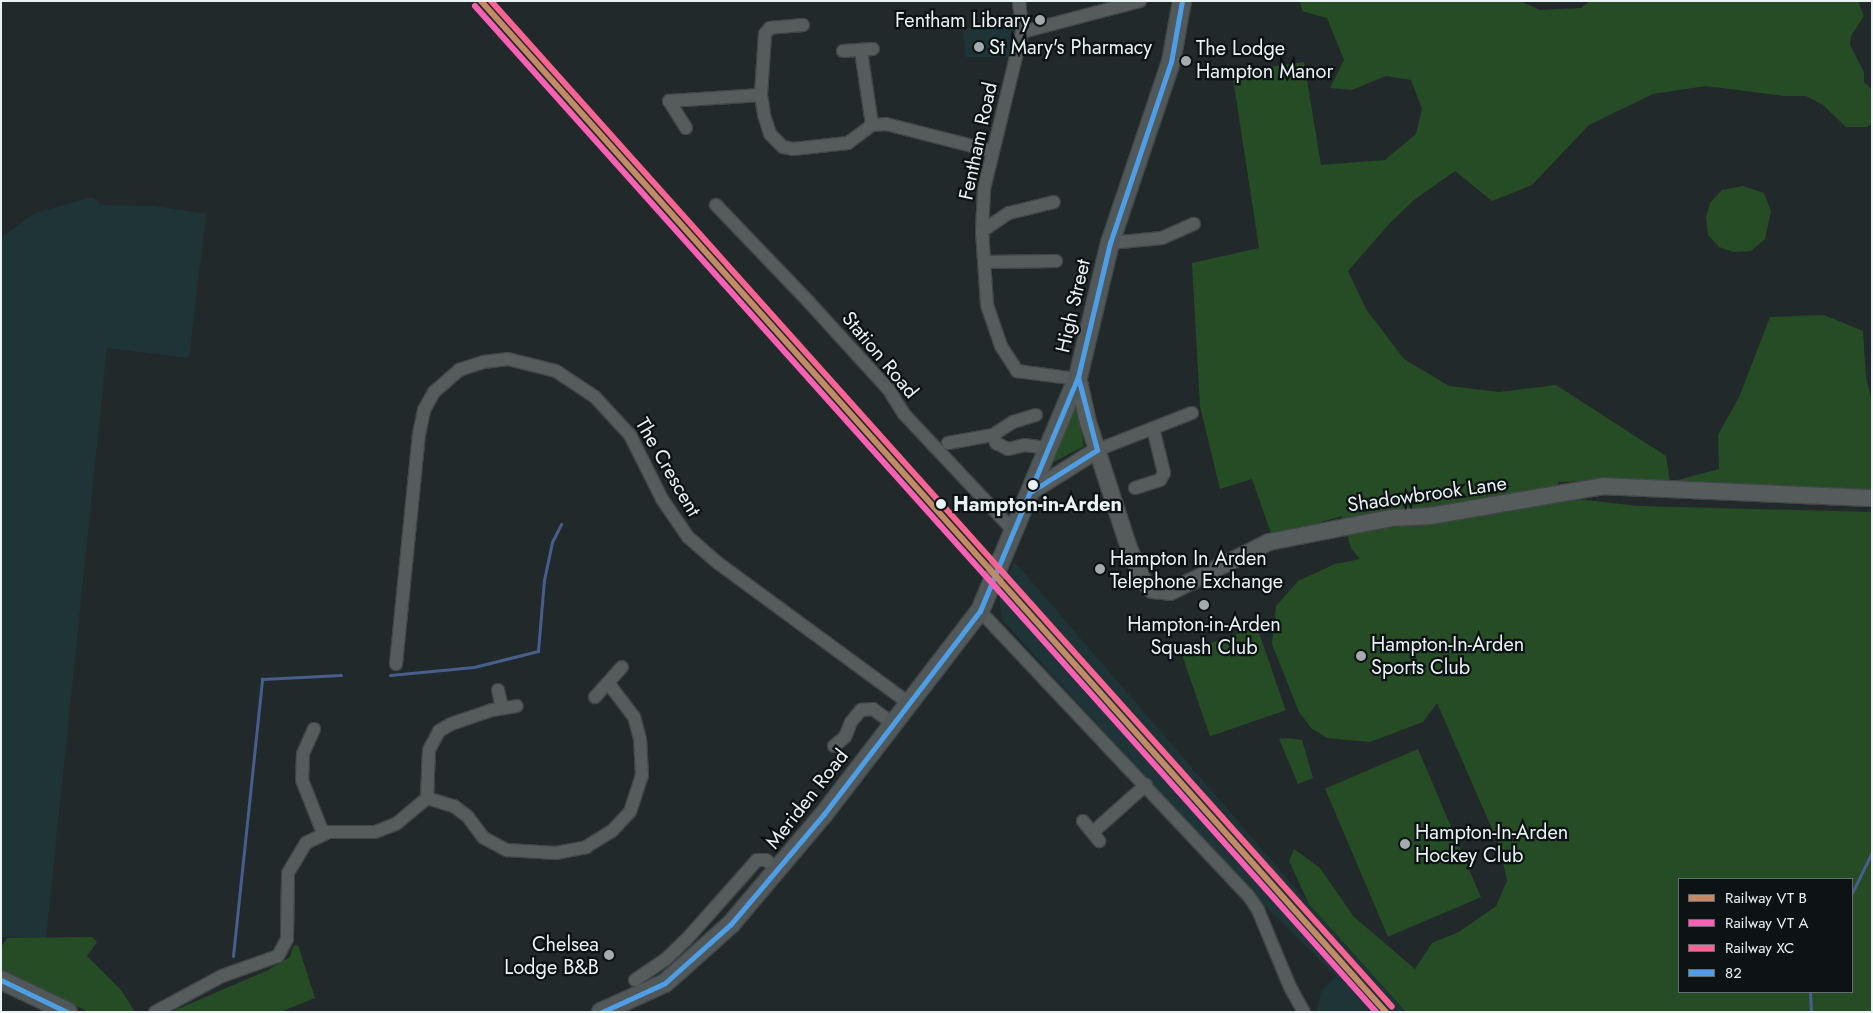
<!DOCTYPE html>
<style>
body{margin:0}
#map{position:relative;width:1873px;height:1013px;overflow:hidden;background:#22292a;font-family:Jost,sans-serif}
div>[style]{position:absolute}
.built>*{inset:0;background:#1f3436}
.green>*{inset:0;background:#264c25;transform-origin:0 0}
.stream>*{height:3px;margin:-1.5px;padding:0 1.5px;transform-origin:1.5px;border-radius:1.5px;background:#475e8d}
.roads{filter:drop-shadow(1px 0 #404647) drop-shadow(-1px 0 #404647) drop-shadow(0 1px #404647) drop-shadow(0 -1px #404647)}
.minor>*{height:12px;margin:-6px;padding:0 6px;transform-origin:6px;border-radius:6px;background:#565c5c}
.tertiary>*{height:16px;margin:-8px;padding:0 8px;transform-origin:8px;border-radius:8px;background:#565c5c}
.secondary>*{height:18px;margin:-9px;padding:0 9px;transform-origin:9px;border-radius:9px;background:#50585a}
.bus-1>*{height:5px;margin:-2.5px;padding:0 2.5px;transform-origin:2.5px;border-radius:2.5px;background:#4d9ee5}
.rail-1>*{height:6px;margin:-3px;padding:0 3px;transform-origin:3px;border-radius:3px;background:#c18c65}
.rail-2>*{height:6px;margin:-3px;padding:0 3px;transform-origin:3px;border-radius:3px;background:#f860b3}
.rail-3>*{height:6px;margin:-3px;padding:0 3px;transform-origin:3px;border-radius:3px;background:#f76393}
.dots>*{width:14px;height:14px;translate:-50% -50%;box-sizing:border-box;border:2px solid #0d1314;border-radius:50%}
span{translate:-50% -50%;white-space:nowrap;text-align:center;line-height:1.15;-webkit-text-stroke:4.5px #0d1314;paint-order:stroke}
.poi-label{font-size:20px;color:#eaf3f4}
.right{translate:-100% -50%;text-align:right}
.left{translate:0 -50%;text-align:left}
.street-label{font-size:20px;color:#eaf3f4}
.stop-label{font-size:20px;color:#eaf3f4;font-weight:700}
.frame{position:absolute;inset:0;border:2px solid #eaf3f4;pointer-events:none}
.legend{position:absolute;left:1678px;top:878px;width:175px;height:115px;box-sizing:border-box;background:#0d1314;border:1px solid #656d6e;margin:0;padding:6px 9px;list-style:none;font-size:15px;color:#eaf3f4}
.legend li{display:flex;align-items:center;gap:10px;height:25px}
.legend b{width:25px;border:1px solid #656d6e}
</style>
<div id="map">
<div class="built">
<i style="clip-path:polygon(1013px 21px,1011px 57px,966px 57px,963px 30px)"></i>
<i style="clip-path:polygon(92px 197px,101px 205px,154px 206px,206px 214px,189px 358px,107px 348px,46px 938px,1px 937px,1px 238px,33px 214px)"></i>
<i style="clip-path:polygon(1014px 561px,1309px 904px,1406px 1012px,1317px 1012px,1321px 991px,1336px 976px,1254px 895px,1002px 620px,999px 598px)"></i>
</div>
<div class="green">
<i style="clip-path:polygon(evenodd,1300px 1px,1520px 1px,1540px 10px,1581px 8px,1590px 1px,1858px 1px,1864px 16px,1851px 36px,1850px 45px,1864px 72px,1864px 82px,1872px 90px,1872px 124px,1867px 127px,1846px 127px,1823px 105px,1806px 96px,1783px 96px,1706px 86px,1653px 94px,1589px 125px,1532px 185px,1492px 201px,1455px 171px,1414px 200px,1389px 224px,1348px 271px,1366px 309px,1404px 359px,1449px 386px,1499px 392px,1556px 385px,1666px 456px,1670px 482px,1719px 469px,1718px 435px,1739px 397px,1770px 317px,1824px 315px,1863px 331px,1866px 377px,1872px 402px,1872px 490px,1739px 484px,1669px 482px,1616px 480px,1558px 482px,1558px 502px,1577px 499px,1638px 506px,1872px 512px,1872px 1012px,1406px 1012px,1309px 904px,1289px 861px,1294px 849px,1320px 868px,1354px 917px,1415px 969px,1432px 943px,1459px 932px,1496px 906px,1507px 881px,1500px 847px,1437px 703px,1423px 722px,1370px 742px,1327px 738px,1312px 729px,1299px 712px,1272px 644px,1276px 606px,1298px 581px,1335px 564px,1360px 559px,1351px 548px,1342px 516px,1272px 536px,1252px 479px,1220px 489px,1200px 406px,1192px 263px,1259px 248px,1232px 72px,1304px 62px,1321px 165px,1385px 160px,1416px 134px,1422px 109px,1411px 80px,1386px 76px,1352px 90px,1330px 88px,1344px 60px,1327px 18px,1302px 11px,1300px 1px,1679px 879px,1852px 879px,1852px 992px,1679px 992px,1679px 879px)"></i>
<i style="clip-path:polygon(1743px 186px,1764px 193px,1771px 211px,1765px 239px,1751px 251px,1733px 252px,1719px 247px,1708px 235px,1706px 217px,1710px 203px,1722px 190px)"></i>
<i style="clip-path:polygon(1076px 405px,1084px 446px,1050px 464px,1072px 407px)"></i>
<i style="left:1257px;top:627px;width:88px;height:80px;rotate:71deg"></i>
<i style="clip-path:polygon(1287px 738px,1302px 740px,1313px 778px,1298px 784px,1279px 739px)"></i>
<i style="left:1418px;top:749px;width:161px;height:101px;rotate:67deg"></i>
<i style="clip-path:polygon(92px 937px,97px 942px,87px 956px,121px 990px,135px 1012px,89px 1012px,1px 971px,1px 947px,7px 938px)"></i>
<i style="clip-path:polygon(298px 945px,315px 998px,280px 1012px,171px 1012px,266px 971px,290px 957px,293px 946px)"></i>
</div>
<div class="stream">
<i style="left:390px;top:675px;width:84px;rotate:-5.4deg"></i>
<i style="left:474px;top:667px;width:66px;rotate:-14deg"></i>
<i style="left:538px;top:651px;width:71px;rotate:-85.2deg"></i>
<i style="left:544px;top:580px;width:39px;rotate:-78deg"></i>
<i style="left:552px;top:542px;width:20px;rotate:-63deg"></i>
<i style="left:1852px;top:893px;width:46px;rotate:-64deg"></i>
<i style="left:233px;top:956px;width:279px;rotate:-84deg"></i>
<i style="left:262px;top:679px;width:79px;rotate:-2.9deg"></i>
<i style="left:1810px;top:992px;width:20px;rotate:87deg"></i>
</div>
<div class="roads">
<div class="minor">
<i style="left:1019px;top:1px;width:31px;rotate:84deg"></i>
<i style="left:1022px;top:32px;width:162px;rotate:103.6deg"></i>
<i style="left:984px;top:189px;width:42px;rotate:92.7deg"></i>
<i style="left:982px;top:231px;width:74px;rotate:86.1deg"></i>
<i style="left:987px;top:305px;width:43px;rotate:71.1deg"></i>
<i style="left:1001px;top:346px;width:30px;rotate:57deg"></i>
<i style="left:1017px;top:371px;width:61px;rotate:7.6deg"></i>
<i style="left:803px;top:25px;width:33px;rotate:175deg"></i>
<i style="left:770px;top:28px;width:8px;rotate:130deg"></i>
<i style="left:765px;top:34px;width:61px;rotate:93.8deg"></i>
<i style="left:761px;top:95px;width:20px;rotate:81deg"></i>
<i style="left:764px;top:115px;width:20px;rotate:72deg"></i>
<i style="left:770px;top:134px;width:18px;rotate:45deg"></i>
<i style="left:783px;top:147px;width:10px;rotate:11deg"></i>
<i style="left:793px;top:149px;width:55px;rotate:-6.2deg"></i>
<i style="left:848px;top:143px;width:30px;rotate:-37deg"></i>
<i style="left:872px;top:125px;width:14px;rotate:-4deg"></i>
<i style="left:886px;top:124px;width:109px;rotate:14.3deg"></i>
<i style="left:1022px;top:32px;width:122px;rotate:-14.7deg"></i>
<i style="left:843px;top:51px;width:30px;rotate:-4deg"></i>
<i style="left:861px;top:51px;width:75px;rotate:81.5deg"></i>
<i style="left:686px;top:128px;width:32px;rotate:-122deg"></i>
<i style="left:669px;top:101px;width:92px;rotate:-3.7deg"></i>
<i style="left:716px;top:205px;width:133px;rotate:46.2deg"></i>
<i style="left:808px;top:301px;width:120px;rotate:47.7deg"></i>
<i style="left:889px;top:390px;width:28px;rotate:58deg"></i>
<i style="left:904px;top:414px;width:161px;rotate:46.8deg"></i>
<i style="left:982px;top:231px;width:32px;rotate:-34deg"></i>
<i style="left:1009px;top:213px;width:46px;rotate:-13.7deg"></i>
<i style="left:1110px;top:243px;width:52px;rotate:-5.5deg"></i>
<i style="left:1162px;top:238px;width:35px;rotate:-24deg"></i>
<i style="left:984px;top:262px;width:72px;rotate:-0.8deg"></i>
<i style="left:1036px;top:415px;width:24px;rotate:163deg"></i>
<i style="left:1013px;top:422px;width:24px;rotate:147deg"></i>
<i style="left:993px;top:435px;width:9px;rotate:69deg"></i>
<i style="left:996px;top:443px;width:13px;rotate:27deg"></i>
<i style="left:1008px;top:449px;width:17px;rotate:-13deg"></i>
<i style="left:1025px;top:445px;width:21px;rotate:8deg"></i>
<i style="left:948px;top:443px;width:46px;rotate:-10.1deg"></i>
<i style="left:1097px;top:450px;width:102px;rotate:-21.3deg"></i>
<i style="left:1135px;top:488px;width:26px;rotate:-18deg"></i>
<i style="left:1160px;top:480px;width:8px;rotate:-60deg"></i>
<i style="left:1164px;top:473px;width:46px;rotate:-103.7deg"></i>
<i style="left:980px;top:611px;width:390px;rotate:46.7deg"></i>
<i style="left:1248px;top:895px;width:18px;rotate:56deg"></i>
<i style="left:1258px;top:910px;width:83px;rotate:67.4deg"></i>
<i style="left:1290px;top:987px;width:29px;rotate:61deg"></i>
<i style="left:396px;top:664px;width:231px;rotate:-84.3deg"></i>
<i style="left:419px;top:434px;width:25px;rotate:-78deg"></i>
<i style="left:424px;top:410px;width:21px;rotate:-61deg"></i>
<i style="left:434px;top:392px;width:33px;rotate:-41deg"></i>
<i style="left:459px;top:370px;width:25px;rotate:-18deg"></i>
<i style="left:483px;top:362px;width:25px;rotate:-7deg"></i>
<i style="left:508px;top:359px;width:49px;rotate:14deg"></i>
<i style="left:556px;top:371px;width:47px;rotate:33.7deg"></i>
<i style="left:595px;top:397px;width:52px;rotate:47.4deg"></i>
<i style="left:630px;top:435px;width:72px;rotate:63.4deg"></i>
<i style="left:662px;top:499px;width:46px;rotate:55.6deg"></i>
<i style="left:688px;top:537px;width:40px;rotate:41deg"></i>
<i style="left:718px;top:563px;width:235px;rotate:36.3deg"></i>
<i style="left:498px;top:690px;width:18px;rotate:77deg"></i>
<i style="left:595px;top:697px;width:40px;rotate:-48deg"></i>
<i style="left:314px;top:729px;width:27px;rotate:114deg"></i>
<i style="left:303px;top:754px;width:26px;rotate:92deg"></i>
<i style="left:302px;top:780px;width:57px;rotate:68.4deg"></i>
<i style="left:834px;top:746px;width:14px;rotate:-39deg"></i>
<i style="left:845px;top:737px;width:16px;rotate:-68deg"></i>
<i style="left:851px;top:722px;width:16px;rotate:-50deg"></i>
<i style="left:861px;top:710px;width:12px;rotate:-5deg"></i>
<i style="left:873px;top:709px;width:24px;rotate:36deg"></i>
<i style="left:427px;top:798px;width:28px;rotate:17deg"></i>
<i style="left:454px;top:806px;width:18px;rotate:38deg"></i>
<i style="left:468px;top:817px;width:26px;rotate:53deg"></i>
<i style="left:484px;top:838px;width:26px;rotate:28deg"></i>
<i style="left:507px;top:850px;width:49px;rotate:3.5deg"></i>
<i style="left:556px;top:853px;width:31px;rotate:-11deg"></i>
<i style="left:586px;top:847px;width:31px;rotate:-32deg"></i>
<i style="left:612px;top:831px;width:26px;rotate:-47deg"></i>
<i style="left:630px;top:812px;width:38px;rotate:-72deg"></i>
<i style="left:642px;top:776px;width:37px;rotate:-93deg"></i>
<i style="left:640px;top:739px;width:23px;rotate:-105deg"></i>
<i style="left:634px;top:717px;width:41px;rotate:-127.1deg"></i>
<i style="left:1083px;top:821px;width:26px;rotate:51deg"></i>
<i style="left:1093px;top:832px;width:71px;rotate:-41.6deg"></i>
<i style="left:635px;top:980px;width:37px;rotate:-34deg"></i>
<i style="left:666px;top:959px;width:28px;rotate:-44deg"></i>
<i style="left:686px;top:940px;width:107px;rotate:-48.4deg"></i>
<i style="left:757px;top:860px;width:9px"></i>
<i style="left:766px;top:860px;width:16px;rotate:40deg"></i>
<i style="left:155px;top:1012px;width:76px;rotate:-28.2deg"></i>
<i style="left:222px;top:976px;width:59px;rotate:-19.7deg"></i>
<i style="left:278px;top:956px;width:19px;rotate:-62deg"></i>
<i style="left:287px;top:939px;width:66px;rotate:-89.1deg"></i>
<i style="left:288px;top:873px;width:35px;rotate:-59deg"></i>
<i style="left:306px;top:843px;width:25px;rotate:-26deg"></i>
<i style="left:329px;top:832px;width:46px"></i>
<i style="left:375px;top:832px;width:22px;rotate:-21deg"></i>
<i style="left:396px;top:824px;width:40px;rotate:-40deg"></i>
<i style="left:427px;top:798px;width:48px;rotate:-87.6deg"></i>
<i style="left:429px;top:750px;width:21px;rotate:-62deg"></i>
<i style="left:439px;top:731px;width:14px;rotate:-30deg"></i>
<i style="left:451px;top:724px;width:43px;rotate:-18.9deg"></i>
<i style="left:492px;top:710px;width:25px;rotate:-9deg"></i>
</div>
<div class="tertiary">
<i style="left:1078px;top:377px;width:46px;rotate:77.5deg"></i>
<i style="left:1088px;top:422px;width:133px;rotate:72deg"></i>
<i style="left:1129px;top:548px;width:37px;rotate:66deg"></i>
<i style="left:1144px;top:582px;width:11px;rotate:45deg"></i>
<i style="left:1152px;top:590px;width:18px;rotate:6deg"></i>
<i style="left:1170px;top:592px;width:111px;rotate:-26.8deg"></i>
<i style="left:1269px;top:542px;width:124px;rotate:-11.1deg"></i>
<i style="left:1391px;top:518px;width:39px;rotate:-3deg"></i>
<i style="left:1430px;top:516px;width:176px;rotate:-9.8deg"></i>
<i style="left:1603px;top:486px;width:269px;rotate:2.6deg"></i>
<i style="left:1032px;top:491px;width:77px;rotate:-32.2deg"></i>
</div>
<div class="secondary">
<i style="left:1px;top:980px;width:74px;rotate:25.5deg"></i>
<i style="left:601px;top:1012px;width:70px;rotate:-24.4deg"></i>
<i style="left:665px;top:983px;width:89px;rotate:-41.8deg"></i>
<i style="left:731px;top:924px;width:144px;rotate:-49.8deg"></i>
<i style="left:824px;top:814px;width:256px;rotate:-52.5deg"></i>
<i style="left:980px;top:611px;width:254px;rotate:-67.3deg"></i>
<i style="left:1078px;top:377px;width:138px;rotate:-76.6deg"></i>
<i style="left:1110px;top:243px;width:191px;rotate:-71.4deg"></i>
<i style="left:1171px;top:62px;width:62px;rotate:-79.8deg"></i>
</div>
</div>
<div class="bus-1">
<i style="left:1032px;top:491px;width:77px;rotate:-32.2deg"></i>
<i style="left:1097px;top:450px;width:75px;rotate:-104.6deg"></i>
<i style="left:1px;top:980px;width:73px;rotate:25.9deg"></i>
<i style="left:602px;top:1012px;width:69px;rotate:-24.7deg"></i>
<i style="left:665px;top:983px;width:89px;rotate:-41.8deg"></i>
<i style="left:731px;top:924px;width:144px;rotate:-49.8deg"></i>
<i style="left:824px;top:814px;width:256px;rotate:-52.5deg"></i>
<i style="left:980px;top:611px;width:254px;rotate:-67.3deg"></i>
<i style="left:1078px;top:377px;width:138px;rotate:-76.6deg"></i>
<i style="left:1110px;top:243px;width:191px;rotate:-71.4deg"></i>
<i style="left:1171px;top:62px;width:62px;rotate:-79.8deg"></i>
</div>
<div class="rail-1">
<i style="left:481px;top:1px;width:1357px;rotate:48.17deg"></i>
</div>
<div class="rail-2">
<i style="left:475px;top:6px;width:1350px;rotate:48.15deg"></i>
</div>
<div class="rail-3">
<i style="left:491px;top:1px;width:1350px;rotate:48.15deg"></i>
</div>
<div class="dots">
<i style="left:1040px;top:20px;background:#a4acad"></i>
<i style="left:979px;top:47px;background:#a4acad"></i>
<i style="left:1186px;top:61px;background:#a4acad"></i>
<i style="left:1033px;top:485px;background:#eaf3f4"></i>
<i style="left:941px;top:504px;background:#eaf3f4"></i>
<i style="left:1100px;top:569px;background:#a4acad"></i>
<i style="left:1204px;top:605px;background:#a4acad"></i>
<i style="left:1361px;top:656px;background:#a4acad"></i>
<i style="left:1405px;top:844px;background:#a4acad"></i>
<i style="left:609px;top:955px;background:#a4acad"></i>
</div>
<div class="poi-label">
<span class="right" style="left:1030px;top:20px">Fentham Library</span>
<span class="left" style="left:989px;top:47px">St Mary's Pharmacy</span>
<span class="left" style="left:1196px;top:60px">The Lodge<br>Hampton Manor</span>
<span class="left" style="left:1110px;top:570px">Hampton In Arden<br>Telephone Exchange</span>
<span style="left:1204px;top:636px">Hampton-in-Arden<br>Squash Club</span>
<span class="left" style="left:1371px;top:656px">Hampton-In-Arden<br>Sports Club</span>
<span class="left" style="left:1415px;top:844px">Hampton-In-Arden<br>Hockey Club</span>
<span class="right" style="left:599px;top:956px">Chelsea<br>Lodge B&amp;B</span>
</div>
<div class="street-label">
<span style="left:978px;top:141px;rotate:-78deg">Fentham Road</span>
<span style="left:1073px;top:306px;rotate:-77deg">High Street</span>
<span style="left:880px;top:355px;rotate:50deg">Station Road</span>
<span style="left:668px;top:467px;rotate:60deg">The Crescent</span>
<span style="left:1427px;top:494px;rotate:-8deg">Shadowbrook Lane</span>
<span style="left:807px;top:799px;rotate:-52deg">Meriden Road</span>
</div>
<div class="stop-label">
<span class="left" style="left:953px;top:504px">Hampton-in-Arden</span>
</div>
<div class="frame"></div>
<ul class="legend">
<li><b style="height:6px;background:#c18c65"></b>Railway VT B</li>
<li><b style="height:6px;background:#f860b3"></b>Railway VT A</li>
<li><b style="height:6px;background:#f76393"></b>Railway XC</li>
<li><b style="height:6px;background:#4d9ee5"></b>82</li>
</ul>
</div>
